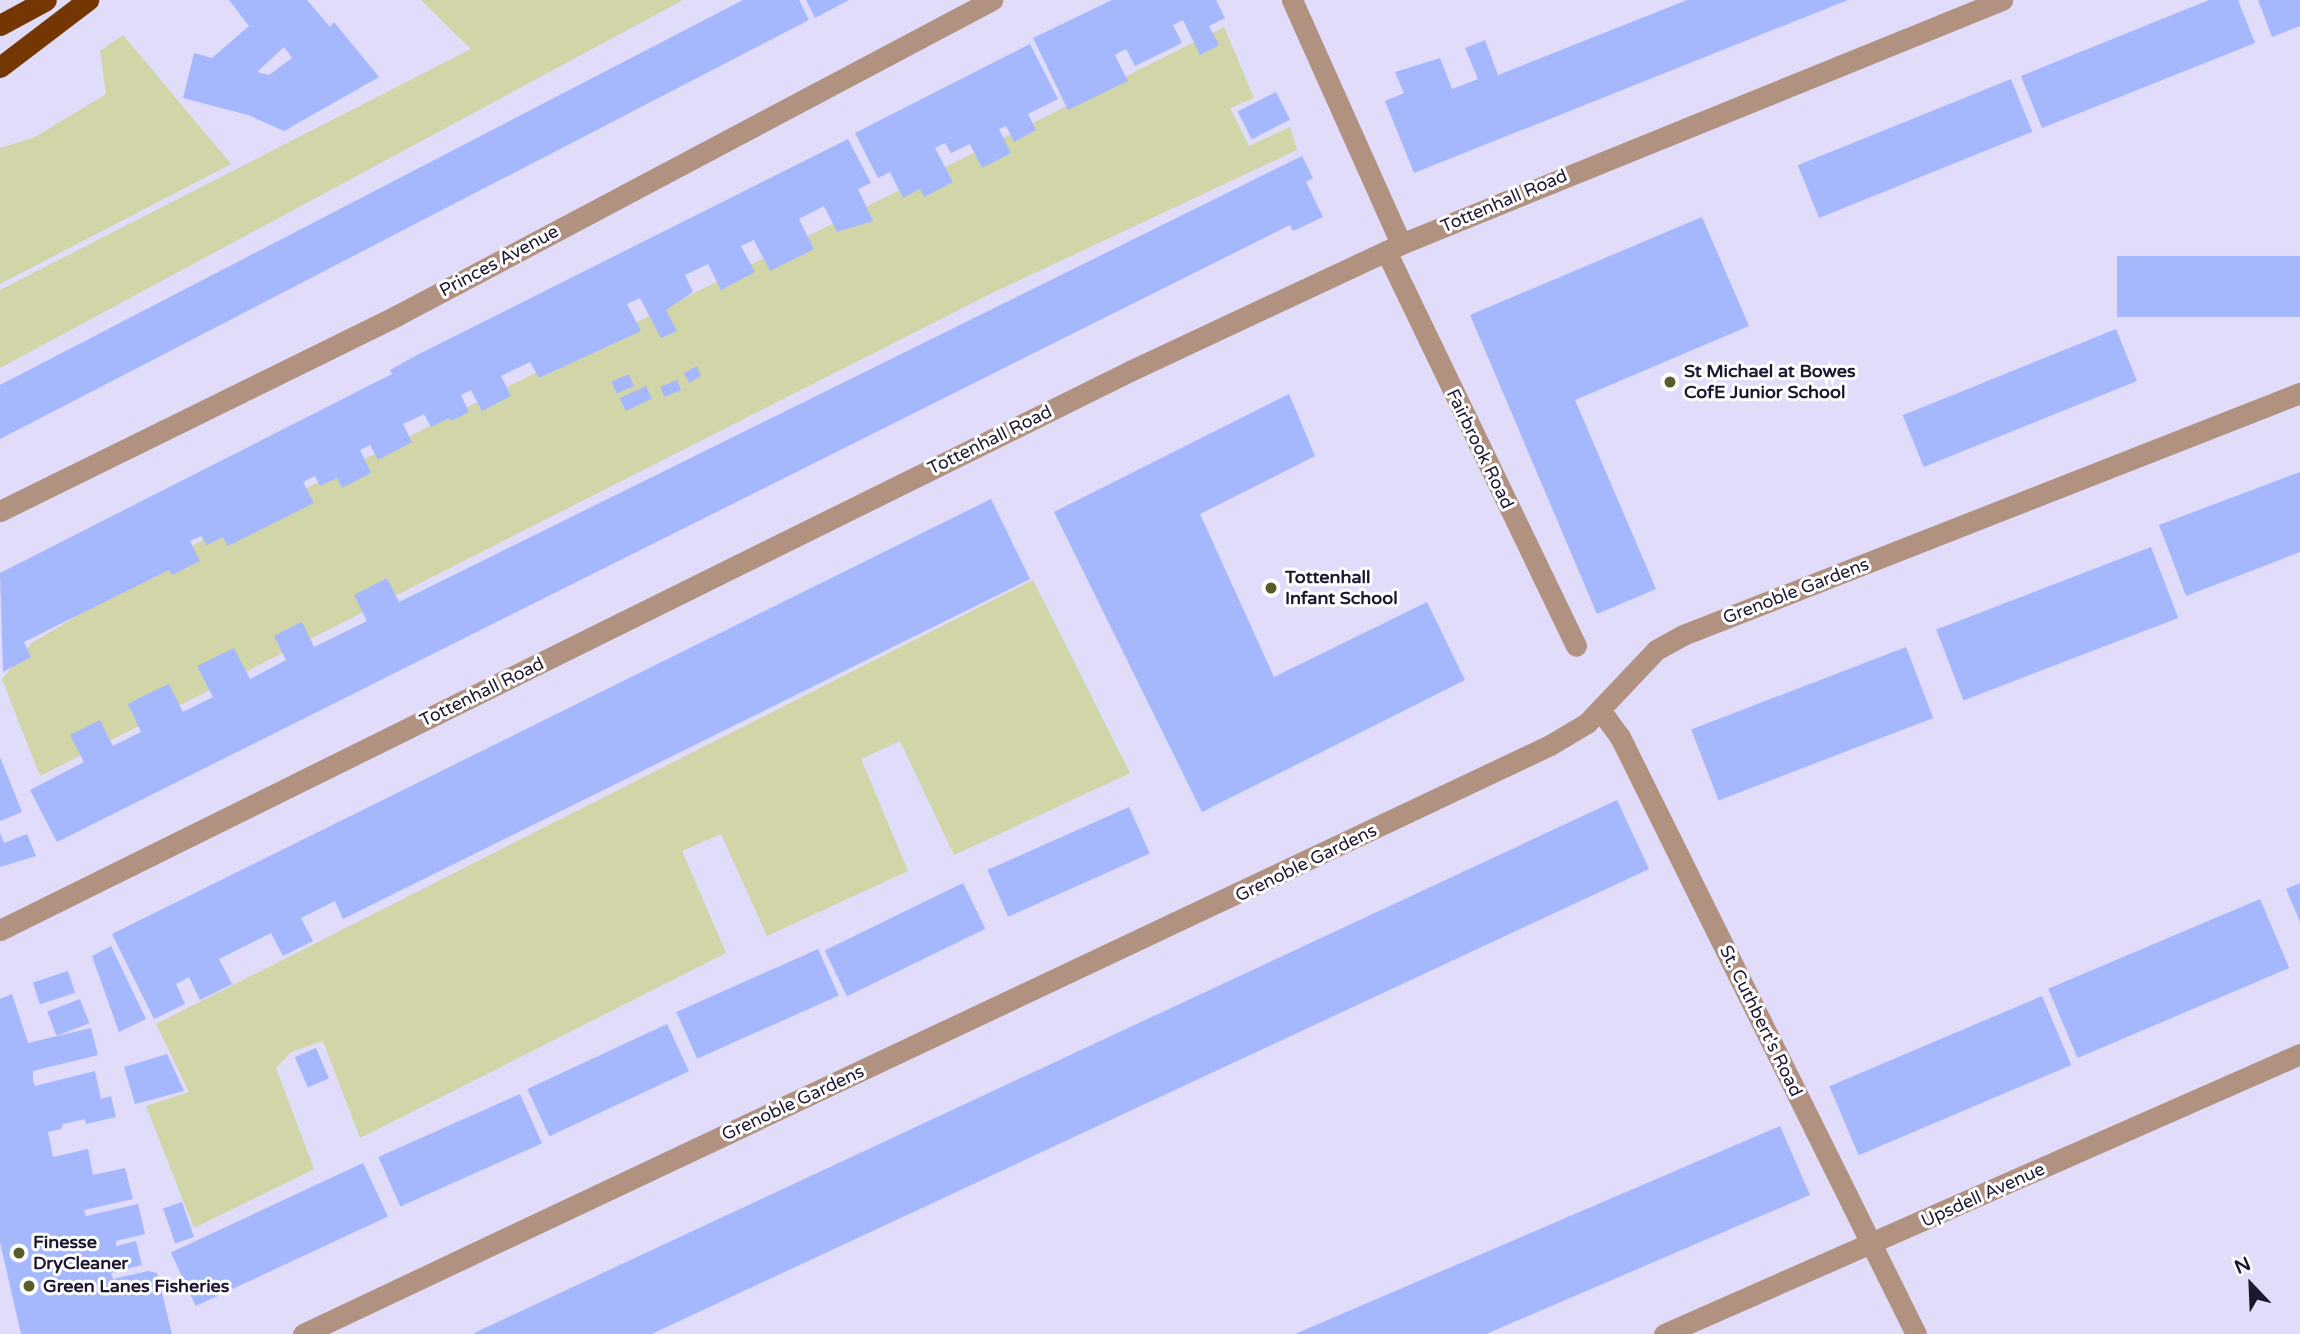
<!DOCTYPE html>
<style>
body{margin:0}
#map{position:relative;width:2300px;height:1334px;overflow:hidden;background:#e0dcfa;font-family:"Varela Round",sans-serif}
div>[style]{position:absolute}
.green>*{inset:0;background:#d1d5a7}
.building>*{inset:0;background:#a5b8fe;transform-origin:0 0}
.street>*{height:21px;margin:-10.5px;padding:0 10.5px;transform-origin:10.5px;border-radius:10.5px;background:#b19280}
.highway>*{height:21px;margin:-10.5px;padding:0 10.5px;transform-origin:10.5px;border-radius:10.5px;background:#743704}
.dots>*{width:19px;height:19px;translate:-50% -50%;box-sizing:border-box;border:4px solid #fff;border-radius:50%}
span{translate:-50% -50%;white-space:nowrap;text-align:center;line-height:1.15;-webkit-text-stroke:6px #fff;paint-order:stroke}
.street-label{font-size:18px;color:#1d1731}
.poi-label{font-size:18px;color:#1d1731;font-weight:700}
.left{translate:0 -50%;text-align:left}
.north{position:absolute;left:2216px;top:1250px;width:70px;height:70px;-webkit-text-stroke:5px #fff;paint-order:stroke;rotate:337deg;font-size:19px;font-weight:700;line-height:28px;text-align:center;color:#1d1731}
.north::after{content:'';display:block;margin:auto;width:24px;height:32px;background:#1d1731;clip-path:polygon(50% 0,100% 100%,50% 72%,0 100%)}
</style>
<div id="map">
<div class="green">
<i style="clip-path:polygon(421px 0,683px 0,0 368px,0 290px,471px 49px)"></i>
<i style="clip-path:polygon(1224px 27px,1254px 98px,1230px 108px,1249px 146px,1290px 127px,1297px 150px,990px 294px,40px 776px,2px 679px,32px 643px,197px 543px)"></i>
<i style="clip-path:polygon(123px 35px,231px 164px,0 284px,0 148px,35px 137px,106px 94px,100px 51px)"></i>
<i style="clip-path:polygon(1033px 580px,1130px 773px,954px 855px,900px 741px,861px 759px,908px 871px,767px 936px,721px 834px,682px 851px,726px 953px,360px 1138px,323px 1041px,291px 1052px,276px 1068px,314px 1169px,194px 1228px,146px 1106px,189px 1092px,156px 1024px)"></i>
</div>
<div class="building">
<i style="clip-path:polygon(evenodd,229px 0,307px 0,330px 27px,334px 22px,379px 77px,284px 131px,248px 115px,183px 98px,194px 53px,212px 58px,249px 26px,229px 0,284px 47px,292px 58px,269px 75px,257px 72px,284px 47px)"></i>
<i style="clip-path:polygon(743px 0,799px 0,809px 20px,0 439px,0 385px)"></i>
<i style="clip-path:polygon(806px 0,849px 0,815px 18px)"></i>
<i style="clip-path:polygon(1112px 0,1216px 0,1225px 18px,1209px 26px,1219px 45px,1200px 55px,1183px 20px,1173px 25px,1182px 43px,1135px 66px,1126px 49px,1115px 55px,1128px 81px,1068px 110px,1033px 38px)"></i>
<i style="clip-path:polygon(1687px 0,1848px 0,1414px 173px,1385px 101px,1404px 93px,1395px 72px,1440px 58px,1452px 89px,1478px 79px,1465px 48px,1485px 40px,1498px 75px)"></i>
<i style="clip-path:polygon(2209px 0,2238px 0,2255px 43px,2042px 128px,2021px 76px)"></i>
<i style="clip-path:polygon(2258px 0,2300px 0,2300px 26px,2272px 37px)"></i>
<i style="clip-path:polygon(1030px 44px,1058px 99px,1028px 114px,1036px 130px,1014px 142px,1006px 126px,999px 129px,1011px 153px,982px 168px,970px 144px,951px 153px,945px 143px,935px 148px,953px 182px,924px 197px,920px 189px,903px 198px,890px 172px,878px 178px,855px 133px)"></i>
<i style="left:2011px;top:79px;width:57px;height:230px;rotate:68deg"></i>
<i style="left:1276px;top:92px;width:31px;height:43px;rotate:63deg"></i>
<i style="clip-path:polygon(848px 139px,871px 183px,858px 189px,873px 221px,837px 232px,824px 206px,799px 219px,814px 249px,770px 271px,754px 240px,741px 246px,755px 272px,721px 290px,708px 264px,685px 275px,693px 292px,666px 310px,677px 331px,661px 338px,640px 298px,627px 304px,641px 331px,539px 378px,530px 362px,501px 376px,511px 396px,482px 411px,471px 390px,461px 395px,469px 412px,451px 421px,449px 418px,431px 427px,424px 414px,403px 424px,412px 442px,378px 460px,370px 445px,360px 450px,371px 473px,342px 488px,337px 478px,320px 486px,315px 476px,303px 482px,314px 503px,228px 546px,223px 537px,207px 545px,201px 536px,190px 541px,200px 561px,172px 575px,169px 570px,24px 642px,31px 657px,3px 672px,0 573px,392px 374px,390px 370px,417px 355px)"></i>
<i style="clip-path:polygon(1302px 156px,1313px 178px,1306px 182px,1323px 217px,1293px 231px,1290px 225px,57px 842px,30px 790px,84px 762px,70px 735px,100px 720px,113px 746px,141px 732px,128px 704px,153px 691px,169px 684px,183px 712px,213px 697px,197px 666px,234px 648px,250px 679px,286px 660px,274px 636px,289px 628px,302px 622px,314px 647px,367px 621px,354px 595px,387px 578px,399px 602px)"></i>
<i style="clip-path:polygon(1702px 217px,1749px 326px,1575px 400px,1656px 589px,1597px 614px,1470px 315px)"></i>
<i style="left:2300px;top:256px;width:61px;height:183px;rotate:90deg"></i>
<i style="left:2116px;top:329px;width:56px;height:230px;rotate:68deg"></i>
<i style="clip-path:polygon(697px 366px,701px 376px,689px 383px,684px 373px)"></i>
<i style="left:629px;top:374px;width:13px;height:19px;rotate:67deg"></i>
<i style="left:677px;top:380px;width:11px;height:18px;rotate:68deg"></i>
<i style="left:646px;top:386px;width:14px;height:29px;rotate:65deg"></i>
<i style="clip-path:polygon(1289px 394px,1315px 456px,1200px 514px,1274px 677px,1427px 602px,1465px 680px,1202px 812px,1054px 512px)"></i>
<i style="clip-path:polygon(2300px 472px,2300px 552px,2186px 596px,2159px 525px)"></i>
<i style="clip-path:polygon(991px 499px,1030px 579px,343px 919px,335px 901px,301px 918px,313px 941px,283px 956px,271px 933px,219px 959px,232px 984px,200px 1000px,189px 977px,176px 984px,185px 1004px,154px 1019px,112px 934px)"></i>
<i style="left:2151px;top:547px;width:76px;height:230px;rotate:69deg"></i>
<i style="left:1906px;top:647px;width:76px;height:230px;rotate:69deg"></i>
<i style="clip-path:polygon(0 757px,22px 812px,0 821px)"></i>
<i style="left:1617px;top:800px;width:76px;height:1261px;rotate:65deg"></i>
<i style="left:1129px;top:807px;width:51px;height:155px;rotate:66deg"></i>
<i style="clip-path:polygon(0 833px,4px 843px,27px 834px,36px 856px,0 867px)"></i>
<i style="left:963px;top:883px;width:51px;height:154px;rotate:64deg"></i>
<i style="clip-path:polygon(2300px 883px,2300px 922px,2286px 889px)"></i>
<i style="left:2260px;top:899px;width:75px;height:230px;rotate:67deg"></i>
<i style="clip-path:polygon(111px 946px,146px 1019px,119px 1032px,92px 956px)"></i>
<i style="left:818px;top:949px;width:51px;height:155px;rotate:66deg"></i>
<i style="left:68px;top:971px;width:23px;height:37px;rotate:72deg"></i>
<i style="clip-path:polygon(12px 994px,28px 1043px,91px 1028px,98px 1055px,33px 1071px,33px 1081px,35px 1086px,95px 1071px,101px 1099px,111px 1096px,116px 1117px,86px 1124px,85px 1119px,63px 1124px,61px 1129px,48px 1132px,53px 1157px,88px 1149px,93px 1175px,125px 1168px,133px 1199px,84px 1210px,86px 1216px,138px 1204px,145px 1234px,116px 1241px,116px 1246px,136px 1241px,142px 1265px,111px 1273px,113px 1279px,148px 1271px,157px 1273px,172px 1334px,21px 1334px,0 1242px,0 999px)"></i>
<i style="left:2042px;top:996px;width:75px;height:231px;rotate:67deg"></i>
<i style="left:80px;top:999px;width:26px;height:35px;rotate:69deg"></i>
<i style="left:667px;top:1024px;width:52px;height:154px;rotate:65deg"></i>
<i style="left:316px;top:1048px;width:33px;height:23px;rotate:67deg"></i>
<i style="clip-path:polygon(167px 1054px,184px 1091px,135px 1104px,124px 1067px)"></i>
<i style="left:520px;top:1094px;width:54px;height:155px;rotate:66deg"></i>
<i style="clip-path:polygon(1780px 1126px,1810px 1195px,1486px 1334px,1295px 1334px)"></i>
<i style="left:363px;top:1163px;width:59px;height:212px;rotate:65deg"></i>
<i style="left:182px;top:1202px;width:37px;height:20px;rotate:71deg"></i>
</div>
<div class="street">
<i style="left:1292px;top:0;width:267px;rotate:65.9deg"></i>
<i style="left:1386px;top:251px;width:438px;rotate:64.3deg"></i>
<i style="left:0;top:511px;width:441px;rotate:-26.2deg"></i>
<i style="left:396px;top:316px;width:675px;rotate:-27.93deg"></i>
<i style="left:1601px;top:711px;width:32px;rotate:54deg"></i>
<i style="left:1620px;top:737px;width:666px;rotate:63.63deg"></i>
<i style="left:0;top:930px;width:1261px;rotate:-26.32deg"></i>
<i style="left:1130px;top:371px;width:299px;rotate:-25.1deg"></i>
<i style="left:1401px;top:244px;width:649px;rotate:-22.1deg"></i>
<i style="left:303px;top:1334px;width:1379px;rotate:-25.28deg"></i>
<i style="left:1550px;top:745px;width:43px;rotate:-30.7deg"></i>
<i style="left:1587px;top:723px;width:100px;rotate:-46.6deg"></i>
<i style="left:1656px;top:650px;width:31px;rotate:-29deg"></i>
<i style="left:1683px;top:635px;width:663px;rotate:-21.42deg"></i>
<i style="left:1664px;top:1334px;width:695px;rotate:-23.76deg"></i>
</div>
<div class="highway">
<i style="left:0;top:25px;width:52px;rotate:-28.5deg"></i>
<i style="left:0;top:67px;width:111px;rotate:-37.3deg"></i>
</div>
<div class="dots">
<i style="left:1670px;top:382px;background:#595c2a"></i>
<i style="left:1271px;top:588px;background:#595c2a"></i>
<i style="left:19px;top:1253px;background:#595c2a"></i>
<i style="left:29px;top:1286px;background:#595c2a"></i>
</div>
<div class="street-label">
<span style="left:1504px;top:201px;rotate:-23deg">Tottenhall Road</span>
<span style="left:499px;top:261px;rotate:-28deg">Princes Avenue</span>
<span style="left:990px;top:440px;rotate:-26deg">Tottenhall Road</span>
<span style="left:1480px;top:449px;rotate:64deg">Fairbrook Road</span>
<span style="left:1796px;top:591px;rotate:-21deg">Grenoble Gardens</span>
<span style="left:482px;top:692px;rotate:-26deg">Tottenhall Road</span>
<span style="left:1306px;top:863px;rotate:-26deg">Grenoble Gardens</span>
<span style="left:1761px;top:1021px;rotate:64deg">St. Cuthbert's Road</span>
<span style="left:793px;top:1103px;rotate:-25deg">Grenoble Gardens</span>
<span style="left:1983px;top:1195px;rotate:-24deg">Upsdell Avenue</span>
</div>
<div class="poi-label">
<span class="left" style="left:1684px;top:382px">St Michael at Bowes<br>CofE Junior School</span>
<span class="left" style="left:1285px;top:588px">Tottenhall<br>Infant School</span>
<span class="left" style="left:33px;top:1253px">Finesse<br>DryCleaner</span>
<span class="left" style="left:43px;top:1286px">Green Lanes Fisheries</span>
</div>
<div class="north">N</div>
</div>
